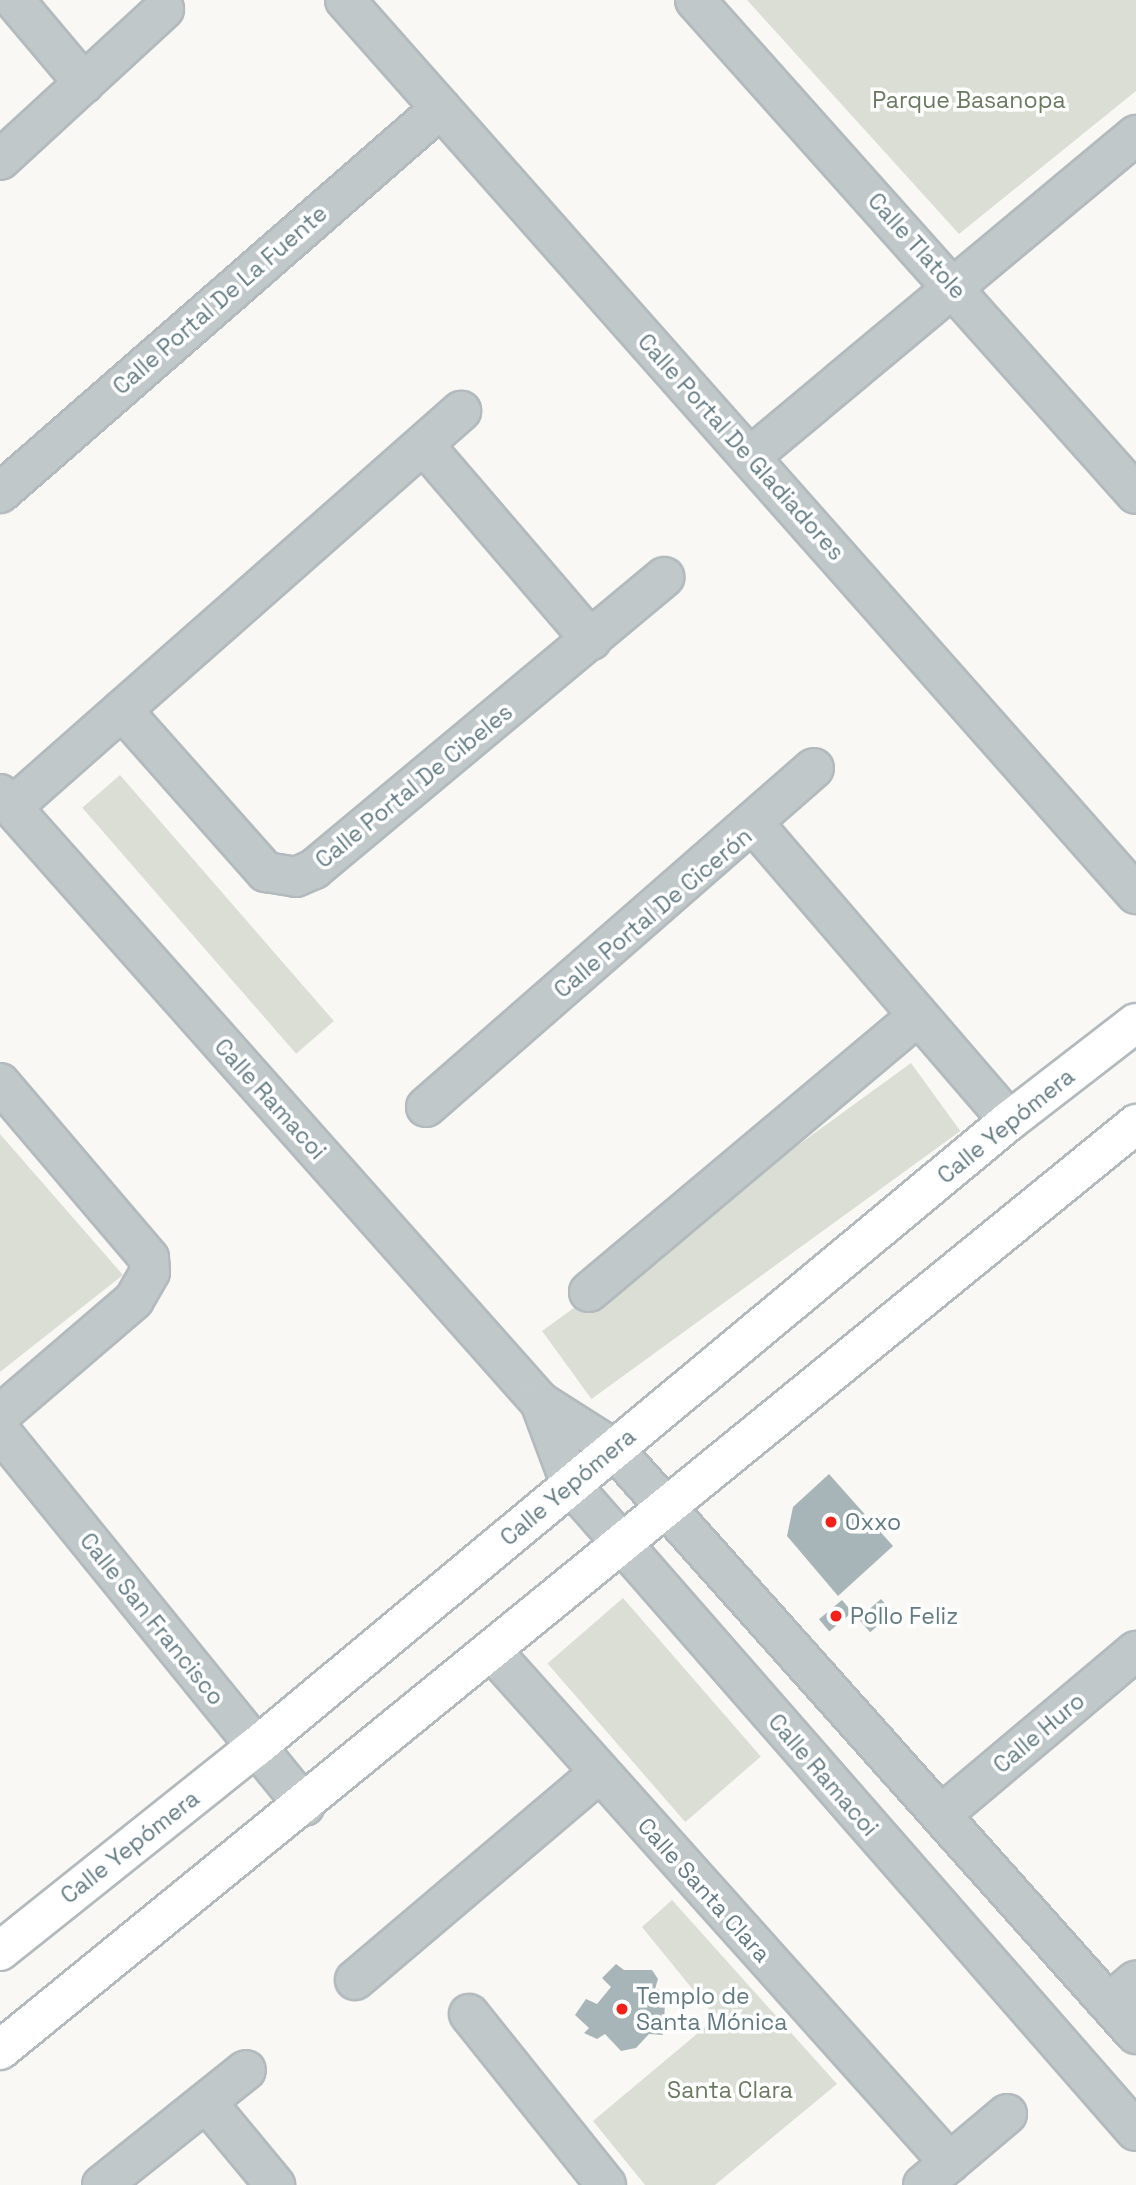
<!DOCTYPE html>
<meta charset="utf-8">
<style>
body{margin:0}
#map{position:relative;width:1136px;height:2185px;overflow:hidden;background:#f9f8f5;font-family:"Space Grotesk",sans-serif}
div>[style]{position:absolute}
.green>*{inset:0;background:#daded4;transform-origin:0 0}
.building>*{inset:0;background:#a7b5b8;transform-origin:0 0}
.roads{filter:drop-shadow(2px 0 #b2babd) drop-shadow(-2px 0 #b2babd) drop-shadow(0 2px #b2babd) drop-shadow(0 -2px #b2babd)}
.minor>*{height:38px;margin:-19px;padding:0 19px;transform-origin:19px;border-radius:19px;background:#c1c8ca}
.major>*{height:38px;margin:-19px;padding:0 19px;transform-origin:19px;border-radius:19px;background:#fff}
.dots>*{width:19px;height:19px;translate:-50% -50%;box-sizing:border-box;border:4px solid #fff;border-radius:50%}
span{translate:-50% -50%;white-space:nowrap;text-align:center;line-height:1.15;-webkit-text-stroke:7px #fff;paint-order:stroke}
.park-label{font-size:23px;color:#6a7a60}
.street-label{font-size:23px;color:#617a83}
.poi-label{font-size:23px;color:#617a83}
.left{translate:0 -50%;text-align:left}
</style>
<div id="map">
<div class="green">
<i style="clip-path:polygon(747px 0,1136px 0,1136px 91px,959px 234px)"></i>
<i style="left:120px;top:775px;width:326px;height:50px;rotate:49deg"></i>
<i style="left:911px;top:1063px;width:84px;height:456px;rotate:54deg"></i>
<i style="clip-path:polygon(0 1134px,123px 1275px,0 1372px)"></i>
<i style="left:623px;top:1598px;width:210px;height:100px;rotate:49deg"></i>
<i style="clip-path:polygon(672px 1900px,837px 2084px,715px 2185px,645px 2185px,593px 2121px,716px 2018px,642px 1927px)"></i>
</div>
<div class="building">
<i style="clip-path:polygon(829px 1474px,893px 1546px,838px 1596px,787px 1536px,793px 1507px)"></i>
<i style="left:881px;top:1599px;width:18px;height:30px;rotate:49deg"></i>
<i style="left:842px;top:1600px;width:16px;height:30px;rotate:50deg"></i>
<i style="clip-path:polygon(616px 1964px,624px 1970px,652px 1970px,658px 1979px,655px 1989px,666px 1989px,663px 2035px,649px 2034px,636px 2048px,621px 2051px,605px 2034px,597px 2039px,584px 2033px,589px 2028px,575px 2015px,586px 1999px,597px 2004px,611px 1987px,602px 1978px)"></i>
</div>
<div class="roads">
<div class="minor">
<i style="left:14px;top:0;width:109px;rotate:49.9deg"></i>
<i style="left:345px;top:0;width:1194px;rotate:48.5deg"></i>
<i style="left:695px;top:0;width:662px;rotate:48.24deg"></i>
<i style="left:0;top:160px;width:223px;rotate:-42.6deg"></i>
<i style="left:424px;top:445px;width:257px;rotate:49.4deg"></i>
<i style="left:750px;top:457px;width:503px;rotate:-39.83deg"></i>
<i style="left:0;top:493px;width:585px;rotate:-41.12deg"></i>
<i style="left:122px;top:710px;width:217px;rotate:48.4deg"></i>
<i style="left:266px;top:872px;width:30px;rotate:9deg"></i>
<i style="left:296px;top:877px;width:20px;rotate:-24deg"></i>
<i style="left:314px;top:869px;width:456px;rotate:-39.8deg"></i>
<i style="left:0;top:794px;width:813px;rotate:48.39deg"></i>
<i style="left:540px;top:1402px;width:88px;rotate:32.4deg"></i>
<i style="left:614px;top:1449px;width:784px;rotate:48.26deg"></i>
<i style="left:12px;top:807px;width:599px;rotate:-41.41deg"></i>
<i style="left:753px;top:823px;width:393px;rotate:49.3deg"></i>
<i style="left:0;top:1083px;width:230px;rotate:49.6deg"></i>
<i style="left:149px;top:1258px;width:14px;rotate:86deg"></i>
<i style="left:150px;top:1272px;width:32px;rotate:120deg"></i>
<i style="left:134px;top:1300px;width:177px;rotate:139.4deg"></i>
<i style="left:426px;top:1107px;width:515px;rotate:-41.14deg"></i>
<i style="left:589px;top:1292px;width:429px;rotate:-40deg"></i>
<i style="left:540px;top:1402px;width:89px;rotate:69.5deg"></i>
<i style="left:571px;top:1485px;width:858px;rotate:48.83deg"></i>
<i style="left:0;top:1431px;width:483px;rotate:50.9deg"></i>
<i style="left:491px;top:1650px;width:688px;rotate:48.18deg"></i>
<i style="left:941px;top:1815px;width:255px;rotate:-40.1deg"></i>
<i style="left:355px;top:1980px;width:319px;rotate:-40.3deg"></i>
<i style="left:1109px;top:2003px;width:35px;rotate:-40deg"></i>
<i style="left:469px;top:2014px;width:219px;rotate:51.3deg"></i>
<i style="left:207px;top:2103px;width:107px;rotate:50.3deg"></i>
<i style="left:102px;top:2185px;width:184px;rotate:-38.6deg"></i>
<i style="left:923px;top:2185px;width:110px;rotate:-40.2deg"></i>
</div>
<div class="major">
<i style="left:0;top:1951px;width:327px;rotate:-38.6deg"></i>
<i style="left:256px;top:1747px;width:979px;rotate:-39.74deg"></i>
<i style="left:1009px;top:1121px;width:160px;rotate:-37.7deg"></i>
<i style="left:0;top:2050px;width:1466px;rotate:-39.18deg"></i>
</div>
</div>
<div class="dots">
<i style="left:831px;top:1522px;background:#f4211a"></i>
<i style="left:836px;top:1616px;background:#f4211a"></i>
<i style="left:622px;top:2009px;background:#f4211a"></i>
</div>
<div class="park-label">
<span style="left:969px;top:100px">Parque Basanopa</span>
<span style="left:730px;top:2090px">Santa Clara</span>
</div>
<div class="street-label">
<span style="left:917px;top:246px;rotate:48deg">Calle Tlatole</span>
<span style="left:220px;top:300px;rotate:-41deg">Calle Portal De La Fuente</span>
<span style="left:741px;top:447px;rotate:48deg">Calle Portal De Gladiadores</span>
<span style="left:414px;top:786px;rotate:-39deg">Calle Portal De Cibeles</span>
<span style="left:653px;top:913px;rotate:-40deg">Calle Portal De Cicerón</span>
<span style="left:270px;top:1099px;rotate:48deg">Calle Ramacoi</span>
<span style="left:1006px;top:1126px;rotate:-39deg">Calle Yepómera</span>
<span style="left:568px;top:1487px;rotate:-40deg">Calle Yepómera</span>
<span style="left:152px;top:1619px;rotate:51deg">Calle San Francisco</span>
<span style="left:1039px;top:1733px;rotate:-40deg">Calle Huro</span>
<span style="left:823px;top:1775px;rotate:49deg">Calle Ramacoi</span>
<span style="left:130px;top:1847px;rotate:-38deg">Calle Yepómera</span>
<span style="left:704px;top:1890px;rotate:48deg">Calle Santa Clara</span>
</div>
<div class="poi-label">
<span class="left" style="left:845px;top:1522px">Oxxo</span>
<span class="left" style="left:850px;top:1616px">Pollo Feliz</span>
<span class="left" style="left:636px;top:2009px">Templo de<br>Santa Mónica</span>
</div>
</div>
